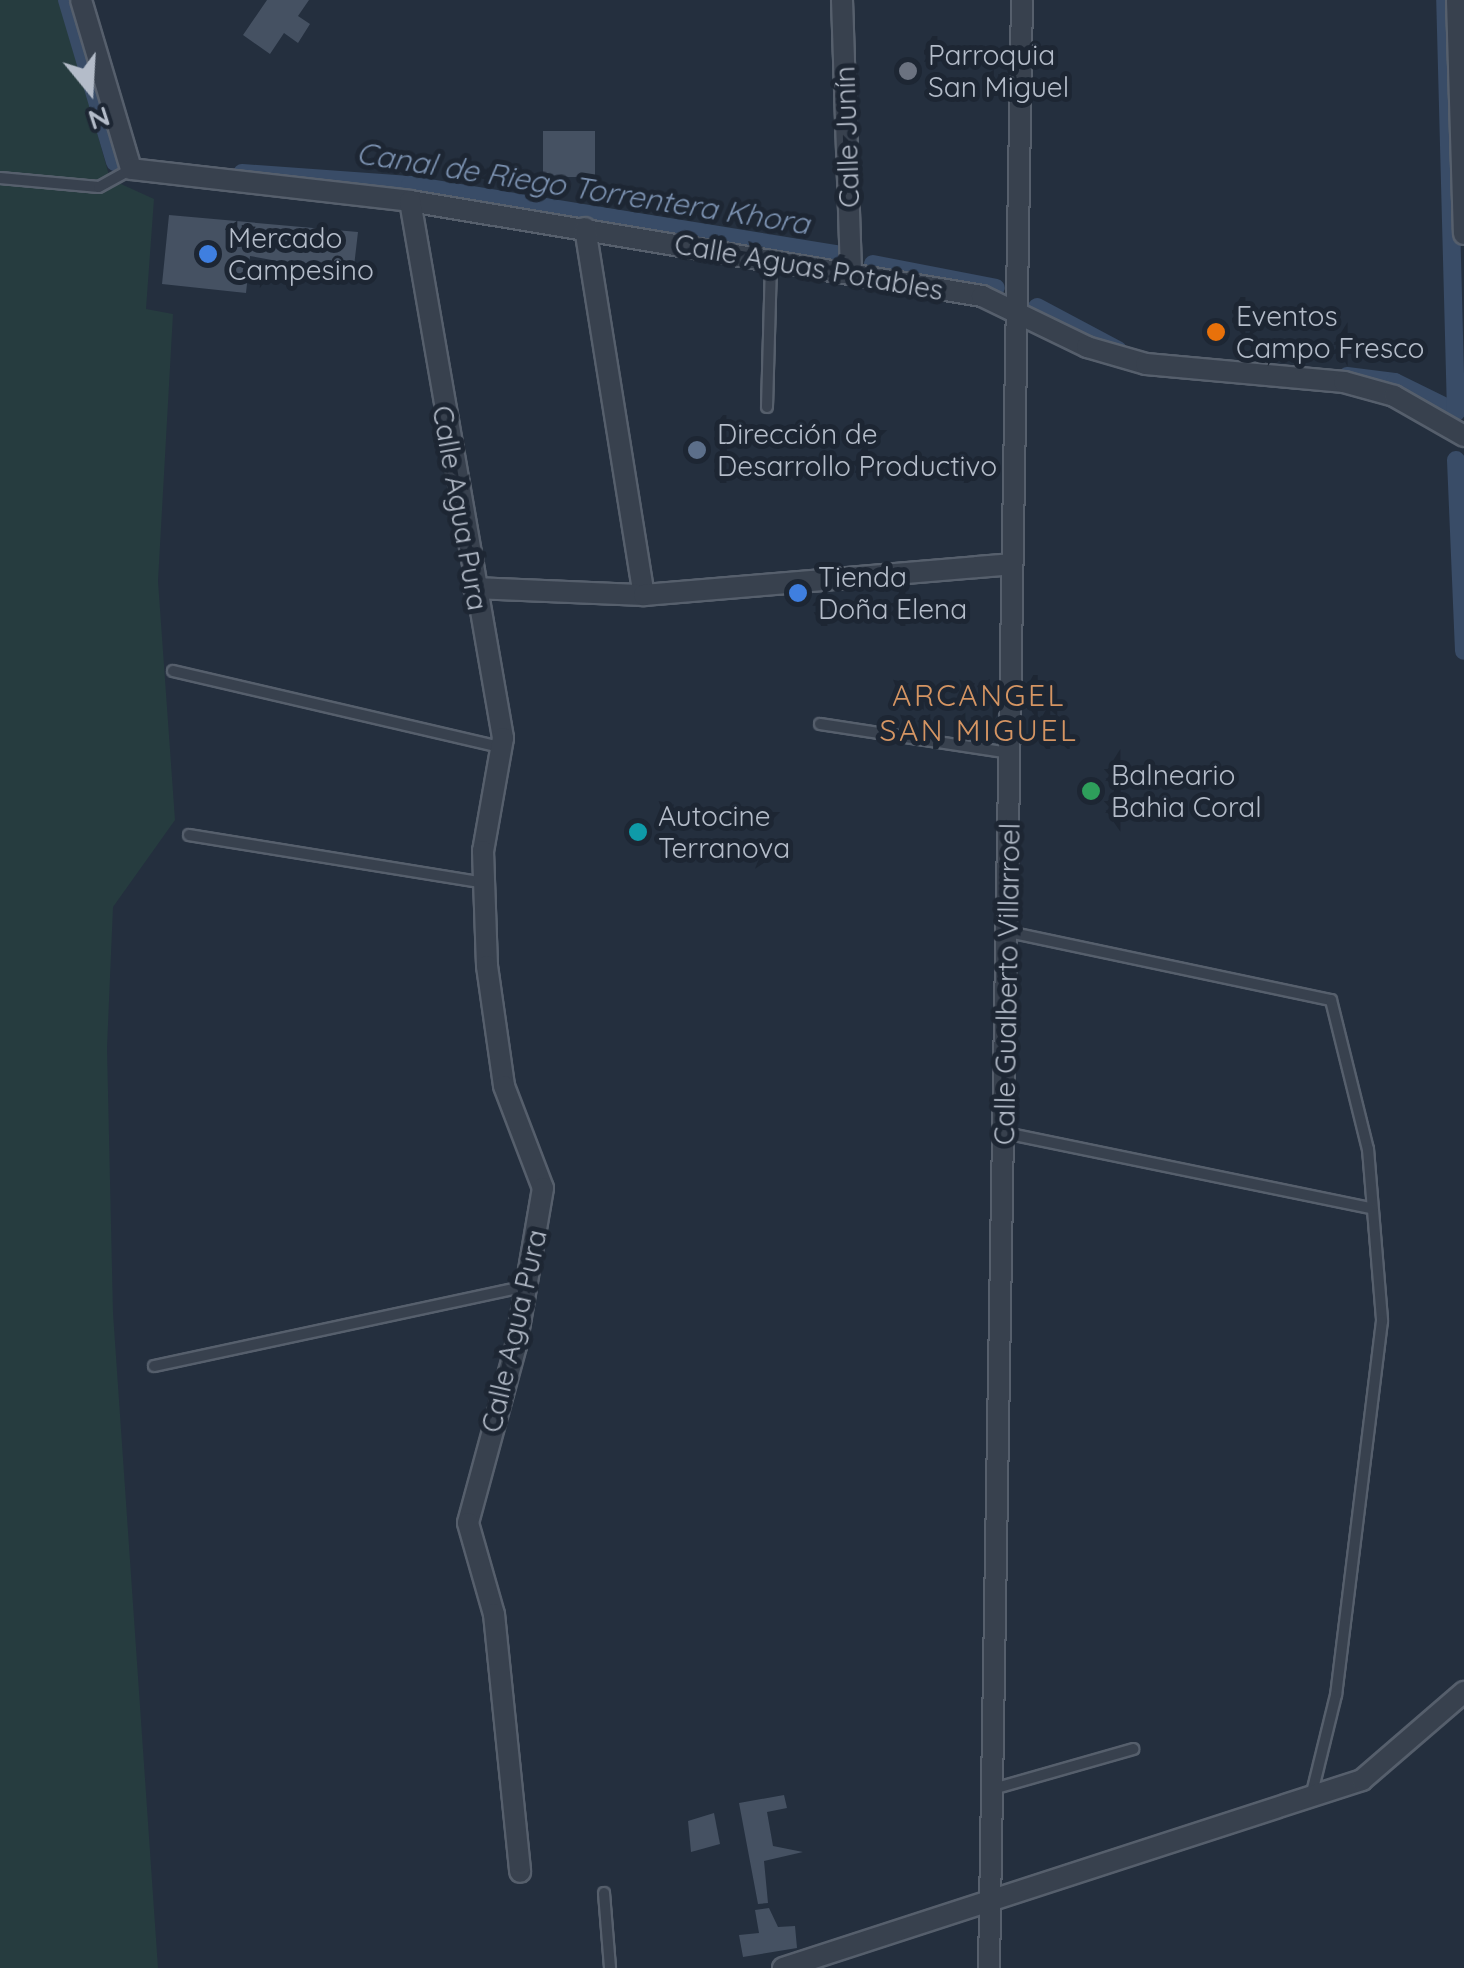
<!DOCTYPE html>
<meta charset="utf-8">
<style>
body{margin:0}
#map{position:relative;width:1464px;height:1968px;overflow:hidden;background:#242f3e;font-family:Quicksand,sans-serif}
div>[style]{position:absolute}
.green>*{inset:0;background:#263c3f}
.canal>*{height:18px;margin:-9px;padding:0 9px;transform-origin:9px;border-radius:9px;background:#394c67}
.building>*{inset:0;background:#455162;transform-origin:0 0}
.roads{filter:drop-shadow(2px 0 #565f6c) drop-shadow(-2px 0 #565f6c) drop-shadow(0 2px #565f6c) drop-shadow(0 -2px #565f6c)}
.lane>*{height:10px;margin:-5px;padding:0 5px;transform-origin:5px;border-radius:5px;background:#38414e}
.street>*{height:20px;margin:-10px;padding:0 10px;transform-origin:10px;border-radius:10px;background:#38414e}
.dots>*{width:28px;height:28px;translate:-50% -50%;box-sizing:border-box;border:5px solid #1d2633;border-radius:50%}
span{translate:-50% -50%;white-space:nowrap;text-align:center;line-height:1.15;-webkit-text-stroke:10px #1d2633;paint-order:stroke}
.poi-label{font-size:28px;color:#b4bcc9}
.left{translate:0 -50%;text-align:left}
.street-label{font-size:28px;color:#b4bcc9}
.water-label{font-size:30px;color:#7c92b1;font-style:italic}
.neighbourhood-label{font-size:30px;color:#d59563;letter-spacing:2.5px}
.north{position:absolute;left:40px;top:40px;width:100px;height:100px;-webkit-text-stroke:8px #1d2633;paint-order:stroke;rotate:162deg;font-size:28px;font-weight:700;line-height:40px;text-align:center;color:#b4bcc9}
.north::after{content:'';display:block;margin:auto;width:35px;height:45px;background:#b4bcc9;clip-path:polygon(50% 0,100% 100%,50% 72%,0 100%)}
</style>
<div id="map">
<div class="green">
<i style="clip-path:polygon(0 0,60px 0,110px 179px,154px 199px,146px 309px,173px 314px,158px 581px,175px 820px,113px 907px,107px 1048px,113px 1313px,158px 1968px,0 1968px)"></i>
</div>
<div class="canal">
<i style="left:67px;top:0;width:169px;rotate:73.5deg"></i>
<i style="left:242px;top:173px;width:168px;rotate:4.1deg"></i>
<i style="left:410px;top:185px;width:432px;rotate:9.2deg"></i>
<i style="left:873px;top:264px;width:125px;rotate:11deg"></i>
<i style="left:1037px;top:307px;width:92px;rotate:28deg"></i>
<i style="left:1347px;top:376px;width:48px;rotate:7.1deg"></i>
<i style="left:1395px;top:382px;width:68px;rotate:26.2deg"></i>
<i style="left:1456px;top:412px;width:412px;rotate:-91.5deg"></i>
<i style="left:1456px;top:460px;width:191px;rotate:87.6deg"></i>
</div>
<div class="building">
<i style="clip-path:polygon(267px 0,309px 0,298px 16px,310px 24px,298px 43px,284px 33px,270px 54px,243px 35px)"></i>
<i style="left:543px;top:131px;width:52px;height:46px"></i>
<i style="clip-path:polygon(169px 215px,358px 232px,353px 275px,250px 256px,246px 293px,162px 284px)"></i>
<i style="clip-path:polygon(784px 1795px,787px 1808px,767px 1812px,773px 1846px,803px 1852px,764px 1861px,768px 1903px,758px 1904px,739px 1803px)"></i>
<i style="clip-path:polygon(714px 1813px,720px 1844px,691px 1852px,688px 1821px)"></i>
<i style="clip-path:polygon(769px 1908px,778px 1927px,795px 1926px,797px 1948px,743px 1957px,739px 1935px,759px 1933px,755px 1910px)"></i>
</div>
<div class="roads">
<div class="lane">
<i style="left:0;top:178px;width:99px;rotate:5.2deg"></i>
<i style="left:99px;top:187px;width:37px;rotate:-29deg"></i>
<i style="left:767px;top:407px;width:146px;rotate:-88.4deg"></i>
<i style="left:173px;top:671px;width:339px;rotate:13.1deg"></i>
<i style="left:820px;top:724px;width:191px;rotate:8.7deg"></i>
<i style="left:189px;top:835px;width:299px;rotate:9.2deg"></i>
<i style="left:1008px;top:932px;width:330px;rotate:11.9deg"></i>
<i style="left:1331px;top:1000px;width:154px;rotate:76.1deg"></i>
<i style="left:1368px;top:1149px;width:173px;rotate:85.3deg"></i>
<i style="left:1382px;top:1321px;width:377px;rotate:97deg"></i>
<i style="left:1336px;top:1695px;width:101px;rotate:103.8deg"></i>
<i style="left:1005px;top:1133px;width:372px;rotate:11.6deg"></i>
<i style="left:154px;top:1366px;width:382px;rotate:-12.1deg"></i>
<i style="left:993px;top:1789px;width:146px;rotate:-15.9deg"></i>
<i style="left:604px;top:1893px;width:75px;rotate:85.4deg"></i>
</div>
<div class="street">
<i style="left:81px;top:0;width:176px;rotate:73.5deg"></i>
<i style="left:131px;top:169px;width:281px;rotate:6.5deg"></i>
<i style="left:410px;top:201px;width:580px;rotate:9.43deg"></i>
<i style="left:982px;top:296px;width:117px;rotate:25.9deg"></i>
<i style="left:1087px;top:347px;width:61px;rotate:16.1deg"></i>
<i style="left:1146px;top:364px;width:199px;rotate:5.2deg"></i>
<i style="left:1344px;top:382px;width:52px;rotate:15.6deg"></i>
<i style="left:1394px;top:396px;width:81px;rotate:29.7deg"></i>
<i style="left:842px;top:0;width:273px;rotate:88.1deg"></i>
<i style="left:1457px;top:0;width:234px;rotate:88.3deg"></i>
<i style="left:410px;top:201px;width:545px;rotate:80.17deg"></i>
<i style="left:503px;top:738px;width:115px;rotate:100deg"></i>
<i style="left:483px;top:851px;width:115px;rotate:88deg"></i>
<i style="left:487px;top:966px;width:121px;rotate:81.9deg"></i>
<i style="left:504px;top:1086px;width:109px;rotate:69.1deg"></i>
<i style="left:543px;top:1188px;width:160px;rotate:99.7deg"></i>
<i style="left:516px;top:1346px;width:183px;rotate:105.2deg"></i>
<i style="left:468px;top:1523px;width:95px;rotate:74.1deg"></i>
<i style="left:494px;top:1614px;width:259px;rotate:84.2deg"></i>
<i style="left:585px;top:228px;width:372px;rotate:80.9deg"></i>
<i style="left:474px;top:588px;width:170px;rotate:2.4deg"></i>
<i style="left:644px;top:595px;width:368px;rotate:-4.8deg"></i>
<i style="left:783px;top:1968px;width:609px;rotate:-17.99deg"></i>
<i style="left:1362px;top:1780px;width:135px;rotate:-40.8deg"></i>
<i style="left:989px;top:1968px;width:1968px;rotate:-89.04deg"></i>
</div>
</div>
<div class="dots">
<i style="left:908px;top:71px;background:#6b7280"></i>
<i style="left:208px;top:254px;background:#3f7fe0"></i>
<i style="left:1216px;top:332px;background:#e8710a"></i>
<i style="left:697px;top:450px;background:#5c6f8a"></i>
<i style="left:798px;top:593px;background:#3f7fe0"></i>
<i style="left:1091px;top:791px;background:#2e9e5b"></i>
<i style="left:638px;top:832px;background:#0f9aa8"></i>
</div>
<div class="poi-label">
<span class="left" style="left:928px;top:71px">Parroquia<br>San Miguel</span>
<span class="left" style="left:228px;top:254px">Mercado<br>Campesino</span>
<span class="left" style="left:1236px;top:332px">Eventos<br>Campo Fresco</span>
<span class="left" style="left:717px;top:450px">Dirección de<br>Desarrollo Productivo</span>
<span class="left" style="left:818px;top:593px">Tienda<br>Doña Elena</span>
<span class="left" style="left:1111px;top:791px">Balneario<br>Bahia Coral</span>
<span class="left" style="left:658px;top:832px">Autocine<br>Terranova</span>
</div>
<div class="street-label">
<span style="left:847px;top:137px;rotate:-92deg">Calle Junín</span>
<span style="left:809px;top:267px;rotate:10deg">Calle Aguas Potables</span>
<span style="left:460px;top:508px;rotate:80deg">Calle Agua Pura</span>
<span style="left:1007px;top:984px;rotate:-89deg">Calle Gualberto Villarroel</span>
<span style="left:514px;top:1331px;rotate:-77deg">Calle Agua Pura</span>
</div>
<div class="water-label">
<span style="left:583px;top:188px;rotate:9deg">Canal de Riego Torrentera Khora</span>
</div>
<div class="neighbourhood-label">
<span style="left:979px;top:712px">ARCANGEL<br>SAN MIGUEL</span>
</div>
<div class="north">N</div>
</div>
